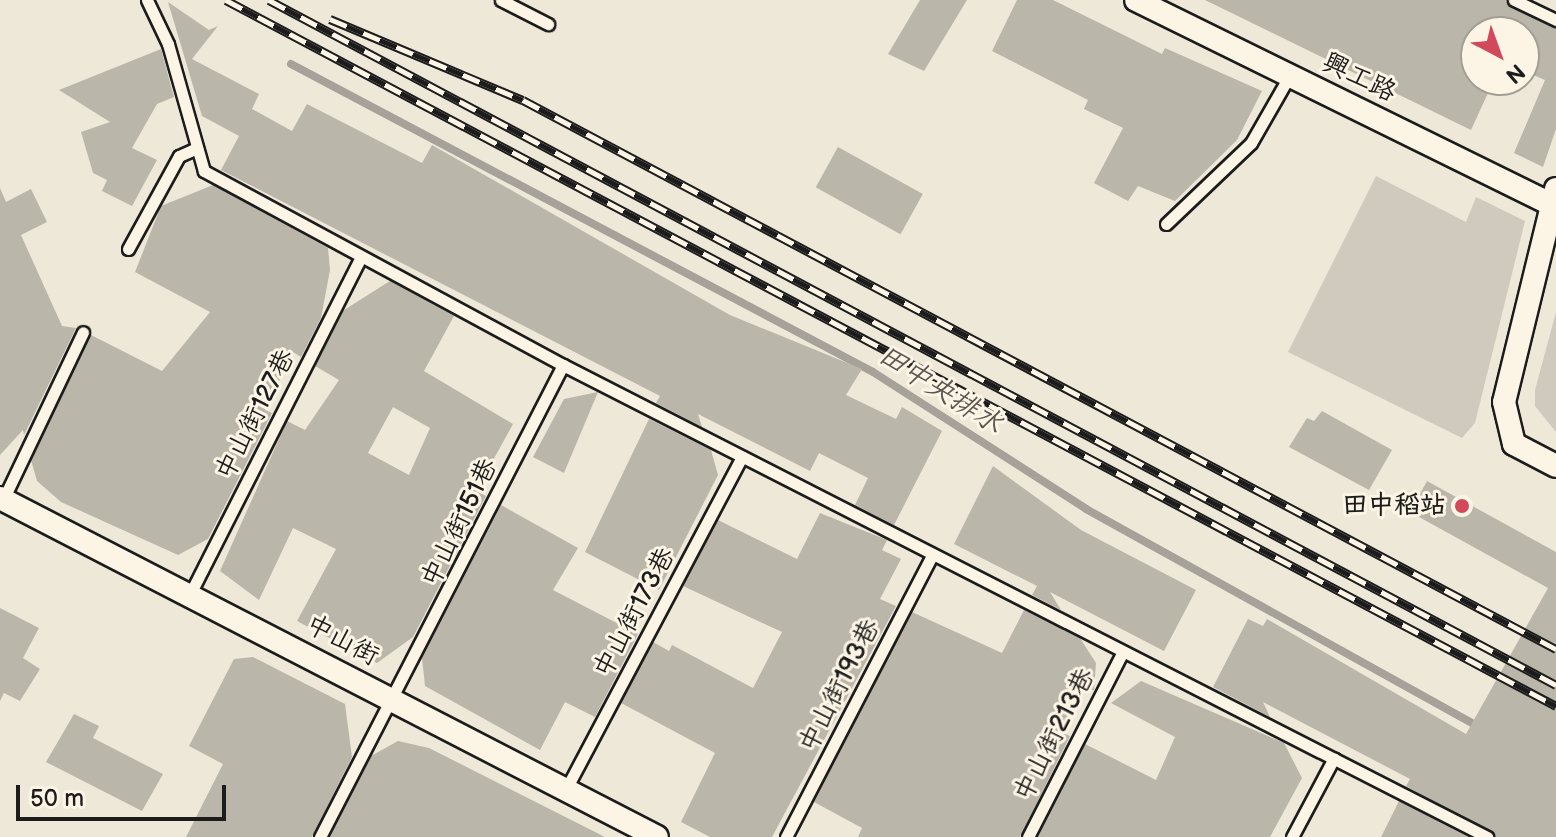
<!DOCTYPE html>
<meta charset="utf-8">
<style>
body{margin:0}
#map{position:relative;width:1556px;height:837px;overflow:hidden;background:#eee8d9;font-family:"Balsamiq Sans","LXGW WenKai TC",sans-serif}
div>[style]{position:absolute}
.green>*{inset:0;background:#cfcabd}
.stream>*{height:8px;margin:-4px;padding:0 4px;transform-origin:4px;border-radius:4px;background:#a7a299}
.building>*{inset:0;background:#bab6aa;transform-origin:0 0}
.roads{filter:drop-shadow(2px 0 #1c1c1c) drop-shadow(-2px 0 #1c1c1c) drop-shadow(0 2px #1c1c1c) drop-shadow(0 -2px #1c1c1c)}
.lane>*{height:11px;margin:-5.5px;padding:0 5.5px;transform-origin:5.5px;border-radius:5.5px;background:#fcf5e5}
.street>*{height:22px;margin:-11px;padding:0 11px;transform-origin:11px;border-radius:11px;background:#fcf5e5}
.rail>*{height:9px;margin-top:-4.5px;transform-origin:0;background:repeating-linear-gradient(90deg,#fcf5e5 0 18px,#1c1c1c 0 36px);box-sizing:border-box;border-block:2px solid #1c1c1c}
.dots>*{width:22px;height:22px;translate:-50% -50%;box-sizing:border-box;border:4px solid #fcf5e5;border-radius:50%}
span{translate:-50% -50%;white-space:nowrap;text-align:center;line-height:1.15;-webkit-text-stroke:6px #fcf5e5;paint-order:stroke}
.street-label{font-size:26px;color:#1c1c1c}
.poi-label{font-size:26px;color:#1c1c1c;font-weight:700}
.right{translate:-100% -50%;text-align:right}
.water-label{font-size:28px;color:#5b5854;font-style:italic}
.north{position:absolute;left:1460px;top:16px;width:80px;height:80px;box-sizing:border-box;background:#fcf5e5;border:2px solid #a29e95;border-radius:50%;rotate:139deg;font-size:22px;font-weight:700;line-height:32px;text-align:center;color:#1c1c1c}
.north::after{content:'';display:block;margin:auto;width:28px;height:36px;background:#d1495b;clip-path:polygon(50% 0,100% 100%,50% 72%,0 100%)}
.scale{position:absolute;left:16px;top:785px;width:210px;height:36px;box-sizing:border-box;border:4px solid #1c1c1c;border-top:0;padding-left:10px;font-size:24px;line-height:28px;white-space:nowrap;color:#1c1c1c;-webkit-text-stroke:6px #fcf5e5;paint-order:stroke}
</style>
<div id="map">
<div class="green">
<i style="clip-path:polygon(1376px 176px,1466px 222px,1476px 197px,1525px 221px,1475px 423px,1462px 438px,1288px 352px)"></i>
<i style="clip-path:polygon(1556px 312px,1556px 432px,1535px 406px,1535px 390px)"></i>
</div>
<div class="stream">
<i style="left:291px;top:64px;width:658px;rotate:27.89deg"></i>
<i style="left:873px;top:372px;width:253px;rotate:32.7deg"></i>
<i style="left:1086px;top:509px;width:452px;rotate:29deg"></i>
</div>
<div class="building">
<i style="clip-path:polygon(920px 0,967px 0,924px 71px,888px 54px)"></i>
<i style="clip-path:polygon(1017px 0,1053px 0,1162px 54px,1165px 48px,1262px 91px,1237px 140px,1175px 201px,1138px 186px,1128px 201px,1094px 183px,1123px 128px,1084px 109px,1088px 100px,992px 51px)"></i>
<i style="clip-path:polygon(1205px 0,1506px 0,1556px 28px,1556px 129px,1543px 167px,1514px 153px,1545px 80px,1524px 71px,1524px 32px,1476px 32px,1476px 80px,1494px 80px,1471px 130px)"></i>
<i style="clip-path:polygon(168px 2px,209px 30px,218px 26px,192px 59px,259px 94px,252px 109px,292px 131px,307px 104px,422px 163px,432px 145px,730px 315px,862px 369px,846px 395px,896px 419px,902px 407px,942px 431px,894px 525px,855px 505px,868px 478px,819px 453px,810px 471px,698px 414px,702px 427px,656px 403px,660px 396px,221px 170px,239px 136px,202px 116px)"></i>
<i style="clip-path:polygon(161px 49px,174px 97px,157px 104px,132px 148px,157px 160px,132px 206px,102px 191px,107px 180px,93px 173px,81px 132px,110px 122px,59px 90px)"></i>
<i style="left:838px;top:147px;width:97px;height:46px;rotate:29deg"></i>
<i style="clip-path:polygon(213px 185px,328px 248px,330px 270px,321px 318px,301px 357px,293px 352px,265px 410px,272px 413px,208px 539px,178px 555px,61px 502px,37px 481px,31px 460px,91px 335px,162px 371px,210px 312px,135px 272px,161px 206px)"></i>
<i style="clip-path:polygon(0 188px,6px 202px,31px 189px,47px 222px,21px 235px,62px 326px,76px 328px,24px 435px,23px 430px,0 455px)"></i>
<i style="clip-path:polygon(evenodd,390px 281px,454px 316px,424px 371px,513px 424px,476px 491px,486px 496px,413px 637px,377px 663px,297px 621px,336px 549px,293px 528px,259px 600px,220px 571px,287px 421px,305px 430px,339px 380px,315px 366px,344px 310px,390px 281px,393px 407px,430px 428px,409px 475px,368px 453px,393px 407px)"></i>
<i style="clip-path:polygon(598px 392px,564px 473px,533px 457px,564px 399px)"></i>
<i style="clip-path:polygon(1322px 411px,1392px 450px,1369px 490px,1289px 447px,1307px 418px,1314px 421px)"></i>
<i style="clip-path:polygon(649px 419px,711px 450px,718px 475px,659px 590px,585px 552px)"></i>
<i style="clip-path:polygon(993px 466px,1081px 530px,1196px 590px,1164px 651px,1050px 592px,1061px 610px,1032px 595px,1037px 586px,954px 544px)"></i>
<i style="clip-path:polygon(1427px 481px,1556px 552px,1556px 837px,1495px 837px,1406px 786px,1410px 779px,1263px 702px,1270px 717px,1213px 687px,1248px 619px,1263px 626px,1267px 619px,1466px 734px,1548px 588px,1410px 512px)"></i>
<i style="clip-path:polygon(501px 505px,578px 548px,553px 590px,638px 634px,595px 717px,565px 702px,540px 750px,425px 686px,422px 658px)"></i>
<i style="clip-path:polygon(820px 513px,887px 540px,882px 550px,901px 559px,880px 599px,896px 606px,772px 837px,710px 837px,681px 822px,715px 753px,621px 703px,653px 642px,669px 651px,672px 645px,753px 688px,782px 632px,683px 586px,718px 520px,797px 559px)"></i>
<i style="clip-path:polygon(0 608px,39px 628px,23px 658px,40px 669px,20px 701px,4px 693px,0 701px)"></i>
<i style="clip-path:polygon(1024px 610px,1080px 638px,1096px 663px,1094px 690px,1085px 690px,1063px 733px,1070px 736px,1020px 837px,858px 837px,862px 828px,814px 802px,912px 612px,1002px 653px)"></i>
<i style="clip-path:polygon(253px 657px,345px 704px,352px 757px,312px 837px,186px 837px,223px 764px,189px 746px,234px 659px)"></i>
<i style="clip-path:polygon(1141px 681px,1284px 743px,1302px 778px,1270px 837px,1038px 837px,1085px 744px,1156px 780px,1175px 737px,1111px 703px)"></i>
<i style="clip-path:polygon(74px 714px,99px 726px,93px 738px,163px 774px,142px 811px,46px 762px)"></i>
<i style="clip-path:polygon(398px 741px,429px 748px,605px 837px,330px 837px,371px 756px)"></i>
<i style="clip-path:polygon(1399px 801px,1468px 837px,1381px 837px)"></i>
</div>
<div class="roads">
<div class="lane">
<i style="left:147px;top:0;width:49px;rotate:64.5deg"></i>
<i style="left:168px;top:44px;width:132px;rotate:74.2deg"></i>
<i style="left:204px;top:171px;width:408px;rotate:28.4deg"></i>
<i style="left:563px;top:365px;width:1038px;rotate:27.06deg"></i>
<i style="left:501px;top:0;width:53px;rotate:27.1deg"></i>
<i style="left:1514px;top:0;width:47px;rotate:25.5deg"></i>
<i style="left:1166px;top:224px;width:117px;rotate:-43.6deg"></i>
<i style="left:1251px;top:143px;width:78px;rotate:-60.2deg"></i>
<i style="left:128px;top:249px;width:106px;rotate:-61.3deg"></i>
<i style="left:179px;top:156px;width:20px;rotate:-24deg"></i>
<i style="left:2px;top:502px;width:188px;rotate:-64.5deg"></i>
<i style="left:191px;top:592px;width:376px;rotate:-63.1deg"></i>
<i style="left:566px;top:789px;width:376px;rotate:-62.1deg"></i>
<i style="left:320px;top:837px;width:531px;rotate:-62.76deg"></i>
<i style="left:786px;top:837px;width:318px;rotate:-62.6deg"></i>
<i style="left:1028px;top:837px;width:207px;rotate:-62.9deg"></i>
<i style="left:1292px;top:837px;width:89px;rotate:-62deg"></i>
</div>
<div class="street">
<i style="left:1136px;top:0;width:468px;rotate:26.2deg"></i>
<i style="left:1556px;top:189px;width:219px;rotate:103.7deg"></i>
<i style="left:1504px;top:402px;width:43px;rotate:76.6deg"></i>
<i style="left:1514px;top:444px;width:47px;rotate:27.6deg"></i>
<i style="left:0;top:498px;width:739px;rotate:27.29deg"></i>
</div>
</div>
<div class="rail">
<i style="left:226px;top:0;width:1506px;rotate:27.96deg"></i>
<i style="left:269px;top:0;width:1458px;rotate:28.02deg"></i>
<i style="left:330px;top:19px;width:209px;rotate:22.8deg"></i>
<i style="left:523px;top:100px;width:1170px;rotate:27.99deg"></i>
</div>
<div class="dots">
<i style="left:1462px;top:506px;background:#d1495b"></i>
</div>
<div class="street-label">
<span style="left:1359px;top:78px;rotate:26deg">興工路</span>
<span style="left:256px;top:415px;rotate:-63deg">中山街127巷</span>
<span style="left:460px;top:523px;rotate:-64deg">中山街151巷</span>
<span style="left:635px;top:613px;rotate:-62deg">中山街173巷</span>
<span style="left:342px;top:641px;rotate:28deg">中山街</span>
<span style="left:840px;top:686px;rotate:-63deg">中山街193巷</span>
<span style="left:1055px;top:735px;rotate:-63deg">中山街213巷</span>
</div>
<div class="poi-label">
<span class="right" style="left:1446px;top:506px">田中稻站</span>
</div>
<div class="water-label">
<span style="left:940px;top:390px;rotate:32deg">田中央排水</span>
</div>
<div class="north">N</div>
<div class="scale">50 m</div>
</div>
